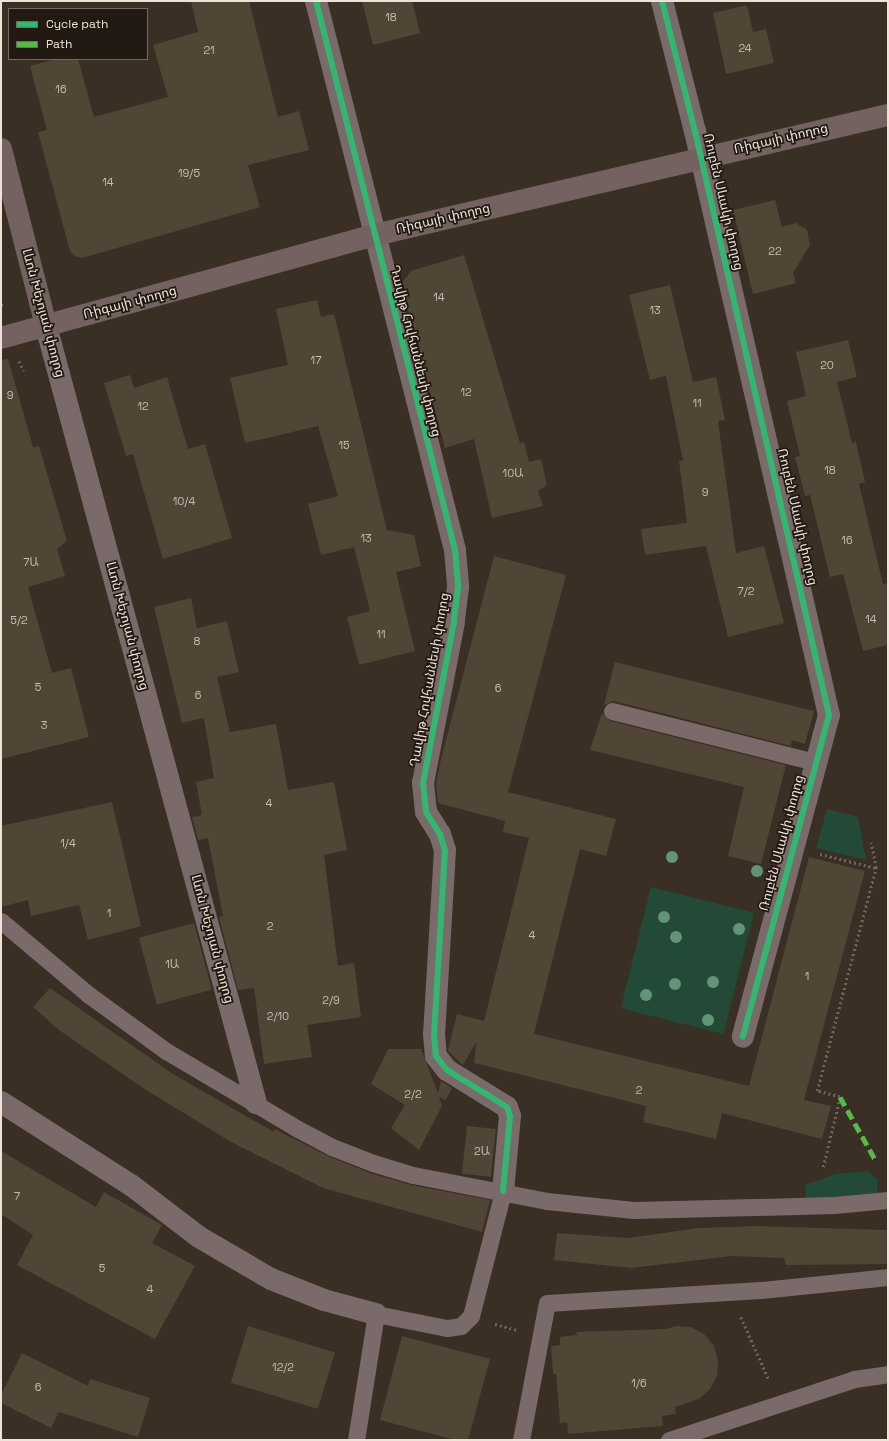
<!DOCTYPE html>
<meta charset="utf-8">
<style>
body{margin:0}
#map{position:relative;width:889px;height:1441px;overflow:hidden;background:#392f25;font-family:"Space Grotesk","Noto Sans Armenian",sans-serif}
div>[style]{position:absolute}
.green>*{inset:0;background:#234a36;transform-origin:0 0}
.building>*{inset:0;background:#514536;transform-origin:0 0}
.path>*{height:2.5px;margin-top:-1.25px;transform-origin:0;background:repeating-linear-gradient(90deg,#6f6460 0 2px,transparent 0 5px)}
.lane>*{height:17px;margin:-8.5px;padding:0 8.5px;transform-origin:8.5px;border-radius:8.5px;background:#7a6a6a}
.street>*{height:22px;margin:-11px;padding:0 11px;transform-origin:11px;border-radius:11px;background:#7a6a6a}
.secondary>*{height:22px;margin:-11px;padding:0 11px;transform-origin:11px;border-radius:11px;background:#746260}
.quiet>*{height:5px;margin-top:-2.5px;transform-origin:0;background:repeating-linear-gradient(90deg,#58b947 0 10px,transparent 0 15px)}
.cycleway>*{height:6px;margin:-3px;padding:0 3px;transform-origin:3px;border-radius:3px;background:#33b770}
.trees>*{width:12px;height:12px;margin:-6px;border-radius:50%;background:#629476}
span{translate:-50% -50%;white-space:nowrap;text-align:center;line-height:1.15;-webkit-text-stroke:3.5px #221a12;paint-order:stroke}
.number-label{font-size:11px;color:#c8bcb0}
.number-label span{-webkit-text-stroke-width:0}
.street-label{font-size:13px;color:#efe3d8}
.frame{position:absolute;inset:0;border:2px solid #efe3d8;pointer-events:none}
.legend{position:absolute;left:8px;top:8px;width:140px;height:52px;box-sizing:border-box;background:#221a12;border:1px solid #746a61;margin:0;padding:5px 7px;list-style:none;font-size:12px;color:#efe3d8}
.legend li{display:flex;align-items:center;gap:8px;height:20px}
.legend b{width:20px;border:1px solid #746a61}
</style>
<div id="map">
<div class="green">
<i style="clip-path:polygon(827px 809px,858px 817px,866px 860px,816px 848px)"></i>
<i style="left:651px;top:887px;width:106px;height:125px;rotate:14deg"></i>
<i style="clip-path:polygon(867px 1171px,877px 1179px,877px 1193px,806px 1200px,805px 1185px,835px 1174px)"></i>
</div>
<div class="building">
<i style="clip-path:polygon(191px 1px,249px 1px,278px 117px,299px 111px,309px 150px,248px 165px,260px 207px,82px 258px,75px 256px,70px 251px,38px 132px,47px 130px,30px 66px,55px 59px,78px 59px,94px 117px,168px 97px,153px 45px,198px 32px)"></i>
<i style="clip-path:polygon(362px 1px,412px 1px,420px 33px,373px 45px)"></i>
<i style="clip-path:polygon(747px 5px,753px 32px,766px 29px,774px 63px,726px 74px,713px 13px)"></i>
<i style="clip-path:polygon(775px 200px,782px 227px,796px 223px,807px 230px,810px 245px,793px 273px,796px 283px,753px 294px,733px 210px)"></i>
<i style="clip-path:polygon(464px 255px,520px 443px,524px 442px,529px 462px,541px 459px,547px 485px,538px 491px,543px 506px,492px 518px,474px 439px,445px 448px,401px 284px,411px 271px)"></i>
<i style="clip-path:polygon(670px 285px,693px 382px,716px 377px,725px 420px,718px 421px,736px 553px,764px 546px,784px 623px,728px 637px,706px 546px,645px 555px,641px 529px,687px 523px,679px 461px,683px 460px,666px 376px,650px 380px,629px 295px)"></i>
<i style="clip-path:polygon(317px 300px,321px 317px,334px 314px,387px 530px,414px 535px,421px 566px,396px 572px,415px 651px,359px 665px,347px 617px,370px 611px,354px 547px,321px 555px,308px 504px,338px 496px,318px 426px,245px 443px,230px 378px,288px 365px,276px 309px)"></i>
<i style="clip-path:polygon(848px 340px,857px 377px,837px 382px,852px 443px,856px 442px,865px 482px,859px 484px,883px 584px,888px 583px,888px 645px,863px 651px,843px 574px,830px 577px,810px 495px,805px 496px,795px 457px,800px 456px,787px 401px,806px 396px,796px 352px)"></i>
<i style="clip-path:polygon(8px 359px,33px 447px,39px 446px,67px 541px,57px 549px,65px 576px,28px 587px,52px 673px,71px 668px,89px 737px,1px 759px,1px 360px)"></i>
<i style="clip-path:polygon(130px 375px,134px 388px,167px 377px,188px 449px,205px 444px,232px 538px,163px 559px,133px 454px,126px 456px,104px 383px)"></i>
<i style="clip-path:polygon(494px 556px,566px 575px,508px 792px,616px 819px,606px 856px,580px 849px,534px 1034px,749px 1086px,809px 857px,865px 871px,804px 1100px,831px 1106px,822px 1139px,722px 1113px,716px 1139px,643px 1122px,646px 1106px,474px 1063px,476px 1042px,463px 1065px,448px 1051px,457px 1014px,484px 1021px,529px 838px,503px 832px,505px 821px,438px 803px,436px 784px,440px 763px)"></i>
<i style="clip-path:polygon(191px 598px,197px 628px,227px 621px,239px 672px,217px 677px,230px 732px,276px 724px,288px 790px,334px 782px,347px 850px,324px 855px,338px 966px,354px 963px,361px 1017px,307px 1025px,312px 1057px,264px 1064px,254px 988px,238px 990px,219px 917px,223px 916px,208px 838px,198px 840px,194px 824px,192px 817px,202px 815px,196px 782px,214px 778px,204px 718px,182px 723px,154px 607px)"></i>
<i style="clip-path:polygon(615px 662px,814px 711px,805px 744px,792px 740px,791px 746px,614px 701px,604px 705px)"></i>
<i style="clip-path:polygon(602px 713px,610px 721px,786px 765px,761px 864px,728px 856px,744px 787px,590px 750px)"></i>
<i style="clip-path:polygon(112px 802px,141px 926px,88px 940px,79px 905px,31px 916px,28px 900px,1px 907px,1px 826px)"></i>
<i style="left:194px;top:923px;width:69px;height:57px;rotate:75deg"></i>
<i style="clip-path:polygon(50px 988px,173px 1074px,274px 1132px,274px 1129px,328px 1156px,370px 1173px,411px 1185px,490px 1200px,482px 1232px,323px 1188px,233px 1143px,143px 1088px,59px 1030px,33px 1007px)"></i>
<i style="clip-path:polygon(388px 1049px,421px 1049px,438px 1093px,441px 1081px,452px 1088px,446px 1100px,439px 1097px,442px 1106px,419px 1150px,391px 1128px,405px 1105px,371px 1084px)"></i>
<i style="left:467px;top:1126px;width:29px;height:48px;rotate:6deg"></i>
<i style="clip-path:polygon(1px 1151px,96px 1207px,104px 1192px,162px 1225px,152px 1243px,195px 1266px,155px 1339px,17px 1265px,33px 1235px,1px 1214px)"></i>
<i style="clip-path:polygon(755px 1226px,888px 1230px,888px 1264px,786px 1265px,784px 1258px,732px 1256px,631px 1268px,554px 1260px,557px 1233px,628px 1238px,699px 1228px)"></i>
<i style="left:248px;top:1326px;width:91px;height:59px;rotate:17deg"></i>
<i style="clip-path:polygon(676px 1326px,691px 1327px,704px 1334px,714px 1346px,718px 1361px,717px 1376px,710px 1389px,699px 1399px,675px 1407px,676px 1414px,662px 1416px,663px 1426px,568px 1434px,567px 1422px,560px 1423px,556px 1374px,553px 1374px,551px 1346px,560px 1345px,560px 1337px,577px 1335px,576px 1332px,666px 1329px)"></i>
<i style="clip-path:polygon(402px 1336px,490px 1359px,468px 1440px,455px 1440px,380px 1420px)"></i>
<i style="clip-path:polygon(22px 1353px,88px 1386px,90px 1379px,150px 1398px,138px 1437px,59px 1412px,51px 1428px,1px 1403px,1px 1395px)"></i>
</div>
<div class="path">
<i style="left:1px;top:305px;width:3px;rotate:-18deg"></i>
<i style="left:19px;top:361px;width:11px;rotate:63deg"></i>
<i style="left:820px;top:854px;width:58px;rotate:14deg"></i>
<i style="left:823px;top:1167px;width:72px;rotate:-76.3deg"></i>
<i style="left:840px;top:1097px;width:24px;rotate:-165deg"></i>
<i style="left:817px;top:1091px;width:231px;rotate:-75.2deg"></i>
<i style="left:876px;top:868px;width:26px;rotate:-101deg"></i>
<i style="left:741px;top:1317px;width:69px;rotate:66deg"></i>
<i style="left:495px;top:1324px;width:23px;rotate:15deg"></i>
</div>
<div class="lane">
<i style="left:612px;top:711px;width:209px;rotate:14.1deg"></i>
<i style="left:1px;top:921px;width:115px;rotate:40.1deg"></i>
<i style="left:89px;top:995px;width:95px;rotate:36deg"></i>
<i style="left:166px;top:1051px;width:151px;rotate:30.6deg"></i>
<i style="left:296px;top:1128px;width:41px;rotate:27.8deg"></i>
<i style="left:332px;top:1147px;width:44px;rotate:21.3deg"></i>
<i style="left:373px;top:1163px;width:42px;rotate:16.7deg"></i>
<i style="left:413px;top:1175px;width:136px;rotate:11deg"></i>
<i style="left:547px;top:1201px;width:87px;rotate:5.9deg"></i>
<i style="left:634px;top:1210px;width:200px;rotate:-1.4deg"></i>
<i style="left:834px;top:1205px;width:54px;rotate:-5.3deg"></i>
<i style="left:356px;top:1440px;width:128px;rotate:-81deg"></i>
<i style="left:376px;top:1314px;width:72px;rotate:11.2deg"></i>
<i style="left:447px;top:1328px;width:14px;rotate:-8deg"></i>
<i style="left:461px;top:1326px;width:14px;rotate:-45deg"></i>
<i style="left:471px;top:1316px;width:129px;rotate:-75.6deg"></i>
<i style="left:521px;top:1440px;width:139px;rotate:-79.3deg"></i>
<i style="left:547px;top:1303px;width:214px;rotate:-3.5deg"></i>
<i style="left:761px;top:1290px;width:128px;rotate:-5.8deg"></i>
<i style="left:669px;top:1440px;width:195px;rotate:-18.2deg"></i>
<i style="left:854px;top:1379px;width:34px;rotate:-8deg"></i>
</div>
<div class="street">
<i style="left:316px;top:1px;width:566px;rotate:75.79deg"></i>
<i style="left:455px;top:550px;width:37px;rotate:85deg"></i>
<i style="left:458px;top:587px;width:35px;rotate:97deg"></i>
<i style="left:454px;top:622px;width:164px;rotate:100.9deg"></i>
<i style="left:423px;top:783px;width:29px;rotate:84deg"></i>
<i style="left:426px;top:812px;width:26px;rotate:58deg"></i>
<i style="left:440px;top:834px;width:17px;rotate:73deg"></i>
<i style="left:445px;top:850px;width:184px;rotate:93.4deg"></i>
<i style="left:434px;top:1034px;width:22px;rotate:85deg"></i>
<i style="left:436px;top:1056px;width:18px;rotate:52deg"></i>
<i style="left:447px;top:1070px;width:70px;rotate:31.7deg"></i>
<i style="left:507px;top:1107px;width:9px;rotate:72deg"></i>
<i style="left:510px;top:1116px;width:75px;rotate:95.3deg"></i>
<i style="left:662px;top:1px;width:134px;rotate:75.8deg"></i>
<i style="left:695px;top:131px;width:599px;rotate:77.08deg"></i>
<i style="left:829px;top:715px;width:333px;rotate:105deg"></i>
<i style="left:46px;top:326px;width:805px;rotate:74.88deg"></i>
<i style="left:1px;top:1102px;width:154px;rotate:32.6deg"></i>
<i style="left:131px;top:1185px;width:86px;rotate:37.4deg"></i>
<i style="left:199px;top:1237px;width:83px;rotate:30.3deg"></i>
<i style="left:271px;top:1279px;width:57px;rotate:21.6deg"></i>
<i style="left:324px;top:1300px;width:54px;rotate:15.1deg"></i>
</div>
<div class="secondary">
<i style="left:1px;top:149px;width:183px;rotate:75.7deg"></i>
<i style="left:1px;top:338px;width:388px;rotate:-15.4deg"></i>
<i style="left:375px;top:235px;width:527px;rotate:-13.17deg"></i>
</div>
<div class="quiet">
<i style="left:840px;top:1097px;width:71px;rotate:60.6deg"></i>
</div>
<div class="cycleway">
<i style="left:316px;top:1px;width:566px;rotate:75.79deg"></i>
<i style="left:455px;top:550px;width:37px;rotate:85deg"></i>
<i style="left:458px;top:587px;width:35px;rotate:97deg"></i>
<i style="left:454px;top:622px;width:164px;rotate:100.9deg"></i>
<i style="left:423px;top:783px;width:29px;rotate:84deg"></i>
<i style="left:426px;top:812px;width:26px;rotate:58deg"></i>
<i style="left:440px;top:834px;width:17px;rotate:73deg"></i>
<i style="left:445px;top:850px;width:184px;rotate:93.4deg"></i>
<i style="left:434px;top:1034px;width:22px;rotate:85deg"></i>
<i style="left:436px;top:1056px;width:18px;rotate:52deg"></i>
<i style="left:447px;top:1070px;width:70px;rotate:31.7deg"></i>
<i style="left:507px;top:1107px;width:9px;rotate:72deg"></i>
<i style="left:510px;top:1116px;width:75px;rotate:95.3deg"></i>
<i style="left:662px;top:1px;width:134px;rotate:75.8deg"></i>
<i style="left:695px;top:131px;width:599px;rotate:77.08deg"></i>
<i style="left:829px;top:715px;width:333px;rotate:105deg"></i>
</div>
<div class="trees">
<i style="left:672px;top:857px"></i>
<i style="left:757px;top:871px"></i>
<i style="left:664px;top:917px"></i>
<i style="left:739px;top:929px"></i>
<i style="left:676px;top:937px"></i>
<i style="left:713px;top:982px"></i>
<i style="left:675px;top:984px"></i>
<i style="left:646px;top:995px"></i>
<i style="left:708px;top:1020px"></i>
</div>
<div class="number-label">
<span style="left:391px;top:17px">18</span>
<span style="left:745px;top:48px">24</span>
<span style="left:209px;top:50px">21</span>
<span style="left:61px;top:89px">16</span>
<span style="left:189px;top:173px">19/5</span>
<span style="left:108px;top:182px">14</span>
<span style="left:775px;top:251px">22</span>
<span style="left:439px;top:297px">14</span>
<span style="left:655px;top:310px">13</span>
<span style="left:316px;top:360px">17</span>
<span style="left:827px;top:365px">20</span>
<span style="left:466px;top:392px">12</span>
<span style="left:10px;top:395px">9</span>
<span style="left:697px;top:403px">11</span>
<span style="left:143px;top:406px">12</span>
<span style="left:344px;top:445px">15</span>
<span style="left:830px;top:470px">18</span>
<span style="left:513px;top:473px">10Ա</span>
<span style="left:705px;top:492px">9</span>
<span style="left:184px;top:501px">10/4</span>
<span style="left:366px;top:538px">13</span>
<span style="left:847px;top:540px">16</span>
<span style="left:31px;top:562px">7Ա</span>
<span style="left:746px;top:591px">7/2</span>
<span style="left:871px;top:619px">14</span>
<span style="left:19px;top:620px">5/2</span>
<span style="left:381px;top:634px">11</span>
<span style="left:197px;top:641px">8</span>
<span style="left:38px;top:687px">5</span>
<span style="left:498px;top:688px">6</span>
<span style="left:198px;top:695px">6</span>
<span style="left:44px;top:725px">3</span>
<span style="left:269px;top:803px">4</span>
<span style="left:68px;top:843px">1/4</span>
<span style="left:109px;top:913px">1</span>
<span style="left:270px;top:926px">2</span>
<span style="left:532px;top:935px">4</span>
<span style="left:172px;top:964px">1Ա</span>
<span style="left:807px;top:976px">1</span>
<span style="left:331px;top:1000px">2/9</span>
<span style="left:278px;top:1016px">2/10</span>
<span style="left:639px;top:1090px">2</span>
<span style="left:413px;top:1094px">2/2</span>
<span style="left:482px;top:1151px">2Ա</span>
<span style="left:17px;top:1196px">7</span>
<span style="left:102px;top:1268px">5</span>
<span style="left:150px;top:1289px">4</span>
<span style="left:283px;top:1367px">12/2</span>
<span style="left:639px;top:1383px">1/6</span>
<span style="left:38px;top:1387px">6</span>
</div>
<div class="street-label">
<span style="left:781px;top:139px;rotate:-13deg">Ռիգայի փողոց</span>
<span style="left:723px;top:202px;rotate:77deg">Ռուբեն Սևակի փողոց</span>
<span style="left:443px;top:219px;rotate:-13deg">Ռիգայի փողոց</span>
<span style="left:130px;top:303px;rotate:-15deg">Ռիգայի փողոց</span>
<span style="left:43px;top:313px;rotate:75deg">Լևոն Խեչոյան փողոց</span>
<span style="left:415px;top:351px;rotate:76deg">Դավիթ Հովհաննեսի փողոց</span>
<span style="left:797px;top:517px;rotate:77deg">Ռուբեն Սևակի փողոց</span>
<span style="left:127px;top:626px;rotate:75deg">Լևոն Խեչոյան փողոց</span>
<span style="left:430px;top:680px;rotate:-80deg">Դավիթ Հովհաննեսի փողոց</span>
<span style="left:782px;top:843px;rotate:-75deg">Ռուբեն Սևակի փողոց</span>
<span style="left:212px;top:939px;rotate:75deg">Լևոն Խեչոյան փողոց</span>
</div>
<div class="frame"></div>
<ul class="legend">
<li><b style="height:5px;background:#33b770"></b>Cycle path</li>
<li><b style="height:5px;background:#58b947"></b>Path</li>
</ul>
</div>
